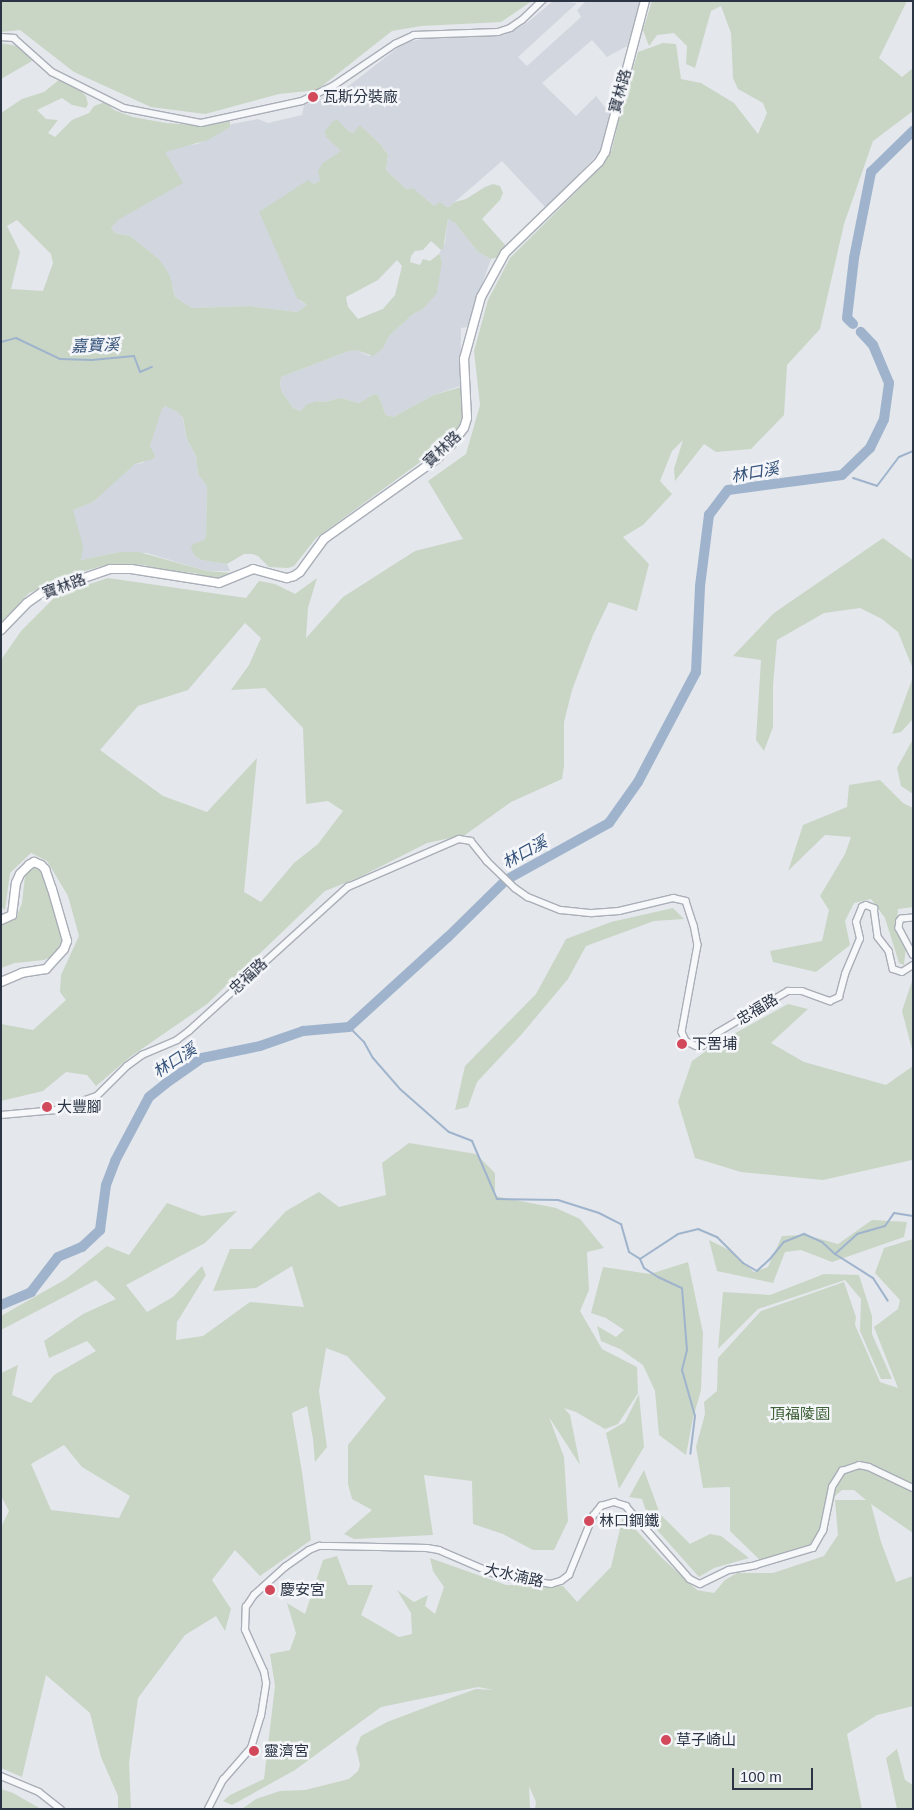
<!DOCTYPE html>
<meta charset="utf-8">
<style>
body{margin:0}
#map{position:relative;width:914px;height:1810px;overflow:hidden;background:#e4e7ec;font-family:Arial,"Noto Sans TC",sans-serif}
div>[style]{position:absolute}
.built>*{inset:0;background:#d2d6de}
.green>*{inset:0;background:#c9d6c5}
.stream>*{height:2px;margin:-1px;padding:0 1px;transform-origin:1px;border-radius:1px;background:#9fb4cc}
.river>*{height:10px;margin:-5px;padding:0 5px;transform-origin:5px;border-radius:5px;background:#9fb4cc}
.roads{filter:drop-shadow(1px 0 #a9aeb7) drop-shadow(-1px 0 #a9aeb7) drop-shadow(0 1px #a9aeb7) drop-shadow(0 -1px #a9aeb7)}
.minor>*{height:5.5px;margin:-2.75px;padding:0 2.75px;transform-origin:2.75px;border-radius:2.75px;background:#f7f8fa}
.major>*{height:8px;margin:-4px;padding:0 4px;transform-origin:4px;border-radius:4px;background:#fff}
.dots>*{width:14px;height:14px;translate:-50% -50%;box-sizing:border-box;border:2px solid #f4f6f9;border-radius:50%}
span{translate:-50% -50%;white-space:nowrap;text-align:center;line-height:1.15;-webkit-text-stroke:5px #f4f6f9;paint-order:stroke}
.street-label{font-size:15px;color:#2b3445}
.poi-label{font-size:15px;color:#2b3445}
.left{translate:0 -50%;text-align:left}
.park-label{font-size:15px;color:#3f6138}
.water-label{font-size:16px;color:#34527a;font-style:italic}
.frame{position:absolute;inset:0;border:2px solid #2b3445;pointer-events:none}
.scale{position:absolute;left:732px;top:1768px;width:81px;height:22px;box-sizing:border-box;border:2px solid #2b3445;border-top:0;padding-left:6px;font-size:15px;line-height:18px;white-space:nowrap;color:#2b3445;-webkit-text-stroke:4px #f4f6f9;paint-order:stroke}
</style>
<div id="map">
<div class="built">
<i style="clip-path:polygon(553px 1px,577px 3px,518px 57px,527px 66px,581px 17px,577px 10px,586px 1px,641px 1px,627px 46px,607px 57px,592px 40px,542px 83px,576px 116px,596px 96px,611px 115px,600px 152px,546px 208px,502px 161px,449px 207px,434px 206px,413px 188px,406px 189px,386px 170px,388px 155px,381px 145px,361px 126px,353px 133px,348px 131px,326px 137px,341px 151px,320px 181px,313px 184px,300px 301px,307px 305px,297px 312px,249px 306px,192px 308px,175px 297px,173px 287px,160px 260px,130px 236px,115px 233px,111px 228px,164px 152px,183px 146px,198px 144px,232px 124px,258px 119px,268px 123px,302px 115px,304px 105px,325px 97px,333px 104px,350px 98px,346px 88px,404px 43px,430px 37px,501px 36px,511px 32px,528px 22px)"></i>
<i style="clip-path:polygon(448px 219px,455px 223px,478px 252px,491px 259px,467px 327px,461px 328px,460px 386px,434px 395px,393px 417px,386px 415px,378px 395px,374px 394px,359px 403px,341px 398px,324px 402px,316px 401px,301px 411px,293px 408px,282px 392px,280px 385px,281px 377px,346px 352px,356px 350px,369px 356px,383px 348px,390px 335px,413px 314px,423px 309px,438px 289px,437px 281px,442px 261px,439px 254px,445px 242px)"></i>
<i style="clip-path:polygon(165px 406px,179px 412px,183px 419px,187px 439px,196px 456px,198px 474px,207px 486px,206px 537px,204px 540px,193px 544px,195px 556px,201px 560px,227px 564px,230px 571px,207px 571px,147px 553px,120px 552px,81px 560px,72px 510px,93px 502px,121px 476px,135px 464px,143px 463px,151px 450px,150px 446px,162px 408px)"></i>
</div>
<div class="green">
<i style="clip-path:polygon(1px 1px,532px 1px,501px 22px,421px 26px,392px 31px,317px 90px,279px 94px,205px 114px,151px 107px,74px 72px,20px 30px,1px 32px)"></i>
<i style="clip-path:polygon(evenodd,652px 1px,907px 1px,879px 58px,902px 77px,913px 68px,913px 111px,873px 141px,844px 224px,820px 329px,787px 365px,784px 415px,751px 449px,716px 452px,704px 444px,675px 481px,674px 469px,683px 440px,672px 451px,660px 481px,672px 494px,643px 525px,623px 537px,649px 564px,637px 611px,609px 602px,593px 635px,572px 690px,564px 722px,564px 766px,562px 779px,511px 802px,465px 835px,427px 843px,360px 877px,325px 891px,207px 1004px,130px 1057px,96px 1086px,87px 1075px,66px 1072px,43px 1091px,1px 1101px,1px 1024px,33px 1030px,66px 1000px,60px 992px,61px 975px,79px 936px,68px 896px,47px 861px,31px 853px,10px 873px,5px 910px,1px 907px,1px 660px,21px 631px,57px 595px,108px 578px,246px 598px,259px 581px,275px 584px,295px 594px,317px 578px,308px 608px,306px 638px,343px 597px,415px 551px,463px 539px,428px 481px,466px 454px,480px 405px,474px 351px,488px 300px,510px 258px,601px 167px,612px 149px,623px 102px,638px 52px,663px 43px,676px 44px,681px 79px,701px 83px,734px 103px,758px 134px,767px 113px,763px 103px,738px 89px,733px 78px,731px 33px,721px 6px,711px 11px,695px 68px,686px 64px,687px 46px,674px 33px,657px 35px,649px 46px,643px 30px,652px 1px,245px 623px,261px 638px,249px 665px,231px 690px,265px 688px,303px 728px,306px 804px,328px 801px,343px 811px,318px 844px,294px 863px,261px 902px,244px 892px,257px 758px,207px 812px,163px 796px,100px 750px,138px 706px,188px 690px,245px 623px)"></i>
<i style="clip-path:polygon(1px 43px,17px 46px,27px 53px,32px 61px,1px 79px)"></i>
<i style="clip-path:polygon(evenodd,60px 79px,81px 91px,86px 96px,88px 104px,86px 108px,72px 105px,62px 98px,37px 110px,46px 119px,58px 120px,48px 133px,55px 137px,72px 120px,89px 113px,94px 106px,105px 102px,114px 110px,133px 117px,166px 123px,194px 125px,230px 121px,230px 127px,208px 140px,165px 152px,183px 183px,118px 220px,111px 228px,115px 233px,130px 236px,160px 260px,170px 276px,175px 297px,192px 308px,249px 306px,297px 312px,307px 305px,297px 298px,259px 212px,308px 180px,313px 184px,320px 181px,318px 171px,323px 163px,341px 151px,326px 137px,325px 131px,333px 121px,338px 120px,348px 131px,353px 133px,360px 125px,381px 145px,388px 155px,386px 170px,406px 189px,413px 188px,434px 206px,440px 202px,446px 207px,449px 207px,455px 202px,466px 199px,485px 187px,493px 184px,500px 186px,503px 193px,500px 200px,482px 219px,506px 246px,498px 257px,491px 259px,478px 252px,455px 223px,448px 219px,443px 249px,441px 250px,431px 241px,423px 250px,415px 251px,411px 256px,410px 262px,420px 265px,423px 259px,430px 261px,439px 254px,442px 261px,437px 293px,423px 309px,413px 314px,390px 335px,383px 348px,373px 356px,356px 350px,346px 352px,281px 377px,280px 385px,282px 392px,293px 408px,301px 411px,306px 405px,316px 401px,324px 402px,341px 398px,359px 403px,374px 394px,378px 395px,386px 415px,393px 417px,434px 395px,464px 386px,466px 415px,449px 441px,316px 538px,294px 566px,288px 568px,269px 567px,258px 556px,252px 554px,244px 554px,227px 564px,201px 560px,195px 556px,191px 548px,193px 544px,204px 540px,206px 537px,207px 486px,198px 474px,196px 456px,187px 439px,183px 418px,178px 412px,165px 406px,162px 409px,150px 446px,155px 456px,153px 459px,135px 464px,93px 502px,73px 510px,83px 546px,81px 560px,120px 552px,139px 552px,207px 571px,234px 573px,227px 577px,209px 578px,195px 573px,163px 570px,144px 565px,109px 564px,53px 580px,41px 588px,29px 593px,1px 623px,1px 113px,22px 99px,44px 92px,60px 79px,17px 220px,51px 254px,53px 263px,43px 291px,11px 289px,20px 252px,7px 226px,17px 220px,60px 79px,397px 260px,402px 266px,395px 295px,383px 309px,358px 319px,348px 307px,346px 297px,378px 280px,397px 260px)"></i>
<i style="clip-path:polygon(883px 538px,913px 560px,913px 669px,898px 632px,882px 619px,860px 608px,824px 613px,777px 640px,773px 685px,773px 727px,764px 751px,756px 740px,761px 660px,733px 656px,774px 613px)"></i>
<i style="clip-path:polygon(913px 677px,913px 719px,901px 732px,892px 734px)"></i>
<i style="clip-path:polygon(913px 739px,913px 794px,901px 786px,897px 768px)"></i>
<i style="clip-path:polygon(880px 780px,903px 803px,913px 808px,913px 907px,898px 909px,897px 927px,906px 947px,904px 965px,899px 963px,885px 918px,871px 899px,854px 903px,845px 921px,850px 945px,816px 972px,773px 962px,770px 951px,822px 941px,829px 910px,820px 896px,845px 854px,851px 837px,825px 835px,788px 871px,803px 825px,847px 807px,849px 785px)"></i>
<i style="clip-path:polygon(37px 866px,43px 869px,64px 936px,59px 949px,53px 956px,44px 960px,15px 963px,1px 968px,1px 919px,11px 920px,17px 916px,22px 903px,25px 876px,28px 870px)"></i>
<i style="clip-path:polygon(673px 908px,684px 919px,654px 921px,586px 946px,568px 979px,521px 1035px,477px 1082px,468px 1107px,455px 1110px,465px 1066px,536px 994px,566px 939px,611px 922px)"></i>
<i style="clip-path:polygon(913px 978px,913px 1053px,902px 1011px)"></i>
<i style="clip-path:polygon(788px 1004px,808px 1009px,771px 1043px,804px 1062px,886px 1085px,913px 1066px,912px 1160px,823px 1180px,741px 1172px,695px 1158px,678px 1102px,692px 1061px,719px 1042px)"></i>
<i style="clip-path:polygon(evenodd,409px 1143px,476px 1154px,495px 1173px,495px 1196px,556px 1208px,580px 1219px,604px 1248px,587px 1252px,589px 1290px,580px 1311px,602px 1349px,637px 1367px,638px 1393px,618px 1424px,605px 1429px,576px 1412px,564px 1408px,570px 1415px,580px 1465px,549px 1417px,564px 1457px,568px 1521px,554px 1550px,533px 1550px,503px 1534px,473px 1524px,472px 1481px,424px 1475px,433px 1535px,354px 1539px,344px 1534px,372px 1510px,352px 1499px,348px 1484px,348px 1445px,386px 1398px,347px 1356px,326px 1348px,319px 1391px,327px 1447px,315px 1462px,313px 1439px,307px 1406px,292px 1413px,302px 1472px,311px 1540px,260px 1576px,235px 1550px,212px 1580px,231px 1609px,225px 1631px,216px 1616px,185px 1635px,138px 1698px,129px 1763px,131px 1809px,118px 1809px,118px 1796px,101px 1757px,90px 1713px,46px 1675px,22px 1777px,1px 1768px,1px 1527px,9px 1511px,1px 1496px,1px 1373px,18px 1365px,12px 1395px,31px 1403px,54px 1375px,96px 1351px,87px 1341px,49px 1358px,44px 1341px,83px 1314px,116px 1299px,96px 1280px,1px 1330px,1px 1316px,66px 1279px,107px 1246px,129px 1255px,167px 1203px,202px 1216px,237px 1211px,205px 1243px,126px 1285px,147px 1312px,173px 1297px,202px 1266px,206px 1275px,177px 1322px,176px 1340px,203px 1336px,250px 1302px,304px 1307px,292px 1266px,256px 1288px,213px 1291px,230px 1249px,251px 1249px,286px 1211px,319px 1192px,339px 1207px,386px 1195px,382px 1163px,409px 1143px,64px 1445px,82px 1467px,130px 1496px,119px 1518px,51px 1510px,31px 1464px,64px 1445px)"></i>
<i style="clip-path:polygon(872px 1220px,907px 1222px,904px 1237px,832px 1262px,801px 1250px,785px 1252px,773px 1283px,717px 1271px,709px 1240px,731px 1251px,754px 1272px,768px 1267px,782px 1236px,806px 1235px,838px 1244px)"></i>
<i style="clip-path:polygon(913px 1239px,913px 1533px,871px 1504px,881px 1542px,896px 1582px,913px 1576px,913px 1706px,877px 1715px,847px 1734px,862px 1809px,535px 1809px,536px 1802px,529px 1786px,530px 1809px,242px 1809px,256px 1799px,280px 1791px,305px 1790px,349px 1779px,358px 1771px,360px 1765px,356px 1748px,361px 1736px,387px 1722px,456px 1696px,476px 1689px,494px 1690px,478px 1687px,381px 1707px,295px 1770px,232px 1805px,223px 1801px,230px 1795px,264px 1779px,275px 1686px,270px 1654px,290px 1650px,296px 1633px,287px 1603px,305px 1614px,323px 1560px,337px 1556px,348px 1585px,373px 1585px,361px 1615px,399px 1637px,412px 1634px,411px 1613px,397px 1590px,414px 1602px,428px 1595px,425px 1606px,435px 1614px,444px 1587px,433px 1571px,430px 1558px,506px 1585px,563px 1586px,577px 1602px,611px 1567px,623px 1516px,662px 1558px,697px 1590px,714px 1593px,725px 1580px,737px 1573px,773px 1573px,824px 1556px,838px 1535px,835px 1500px,866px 1500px,854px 1490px,842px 1490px,835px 1496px,826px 1533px,813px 1544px,761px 1561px,730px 1531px,730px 1487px,703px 1488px,696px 1447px,705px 1414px,704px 1402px,717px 1391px,718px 1358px,761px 1311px,844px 1282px,856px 1317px,855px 1325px,880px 1382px,898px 1388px,874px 1327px,898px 1309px,900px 1300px,875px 1273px,884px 1248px)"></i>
<i style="clip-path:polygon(688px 1262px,703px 1333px,701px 1390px,693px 1418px,686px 1455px,659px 1435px,655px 1391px,643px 1365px,620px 1349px,601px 1341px,597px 1326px,616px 1337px,624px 1330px,606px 1318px,591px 1313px,603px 1267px,650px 1274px)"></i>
<i style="clip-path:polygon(824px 1274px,859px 1275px,872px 1316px,872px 1334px,892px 1379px,881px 1379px,860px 1331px,861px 1299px,845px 1280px,758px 1309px,718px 1349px,723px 1292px,770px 1295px)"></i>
<i style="clip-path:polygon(639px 1394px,644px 1447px,619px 1489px,606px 1433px,625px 1422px)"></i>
<i style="clip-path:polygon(644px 1470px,660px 1514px,690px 1544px,710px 1534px,721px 1536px,749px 1558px,714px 1568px,699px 1577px,650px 1522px,642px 1499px,629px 1497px)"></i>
<i style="clip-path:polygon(897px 1749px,905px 1780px,913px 1785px,913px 1809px,897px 1809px,886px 1758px)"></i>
<i style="clip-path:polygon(1px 1789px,13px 1793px,41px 1809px,1px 1809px)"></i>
</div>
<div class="stream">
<i style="left:1px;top:342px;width:16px;rotate:-15deg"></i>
<i style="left:16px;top:338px;width:49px;rotate:25.5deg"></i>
<i style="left:60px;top:359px;width:32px;rotate:2deg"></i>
<i style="left:92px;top:360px;width:42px;rotate:-5.4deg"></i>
<i style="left:134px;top:356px;width:17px;rotate:69deg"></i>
<i style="left:140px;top:372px;width:13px;rotate:-23deg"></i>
<i style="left:842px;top:475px;width:2px"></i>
<i style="left:853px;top:478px;width:25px;rotate:18deg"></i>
<i style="left:877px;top:486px;width:36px;rotate:-53deg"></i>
<i style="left:899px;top:457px;width:15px;rotate:-23deg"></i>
<i style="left:349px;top:1027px;width:21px;rotate:45deg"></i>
<i style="left:364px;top:1042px;width:18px;rotate:61deg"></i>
<i style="left:373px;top:1058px;width:41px;rotate:48.9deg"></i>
<i style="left:400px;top:1089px;width:65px;rotate:41.3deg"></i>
<i style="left:449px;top:1132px;width:25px;rotate:21deg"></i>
<i style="left:472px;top:1141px;width:63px;rotate:66.7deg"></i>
<i style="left:497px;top:1199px;width:61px;rotate:0.9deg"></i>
<i style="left:558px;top:1200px;width:43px;rotate:17.6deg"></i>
<i style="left:599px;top:1213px;width:25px;rotate:27deg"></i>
<i style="left:621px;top:1224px;width:29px;rotate:74deg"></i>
<i style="left:629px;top:1252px;width:13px;rotate:32deg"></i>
<i style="left:640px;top:1259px;width:45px;rotate:-33.3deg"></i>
<i style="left:678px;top:1234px;width:21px;rotate:-14deg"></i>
<i style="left:698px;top:1229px;width:21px;rotate:23deg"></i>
<i style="left:717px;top:1237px;width:37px;rotate:45deg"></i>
<i style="left:743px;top:1263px;width:16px;rotate:30deg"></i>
<i style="left:757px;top:1271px;width:18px;rotate:-43deg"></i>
<i style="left:770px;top:1259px;width:22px;rotate:-51deg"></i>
<i style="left:784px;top:1242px;width:22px;rotate:-22deg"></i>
<i style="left:804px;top:1234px;width:20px;rotate:24deg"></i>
<i style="left:822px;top:1242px;width:18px;rotate:43deg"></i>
<i style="left:835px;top:1254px;width:30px;rotate:-42deg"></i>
<i style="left:857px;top:1234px;width:29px;rotate:-16deg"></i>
<i style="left:885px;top:1226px;width:16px;rotate:-55deg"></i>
<i style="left:894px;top:1213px;width:19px;rotate:9deg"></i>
<i style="left:835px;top:1254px;width:45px;rotate:32.3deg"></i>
<i style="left:873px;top:1278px;width:27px;rotate:57deg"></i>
<i style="left:640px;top:1259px;width:10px;rotate:66deg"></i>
<i style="left:644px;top:1268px;width:17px;rotate:33deg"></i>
<i style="left:658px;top:1277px;width:26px;rotate:25deg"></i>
<i style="left:682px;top:1288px;width:62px;rotate:85.4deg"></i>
<i style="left:687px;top:1350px;width:21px;rotate:104deg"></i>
<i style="left:682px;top:1370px;width:48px;rotate:74.2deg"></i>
<i style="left:695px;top:1416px;width:38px;rotate:97deg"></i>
</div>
<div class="river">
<i style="left:853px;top:324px;width:8px;rotate:-135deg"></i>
<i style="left:847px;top:318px;width:60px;rotate:-83.3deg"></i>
<i style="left:854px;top:258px;width:88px;rotate:-78.8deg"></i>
<i style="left:871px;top:172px;width:59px;rotate:-44.3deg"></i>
<i style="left:1px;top:1305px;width:33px;rotate:-23deg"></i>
<i style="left:31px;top:1292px;width:44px;rotate:-52.4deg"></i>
<i style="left:58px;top:1257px;width:26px;rotate:-23deg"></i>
<i style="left:82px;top:1247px;width:25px;rotate:-43deg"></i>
<i style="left:100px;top:1230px;width:45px;rotate:-82.4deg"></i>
<i style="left:106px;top:1185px;width:26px;rotate:-69deg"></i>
<i style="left:115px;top:1161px;width:72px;rotate:-62deg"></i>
<i style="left:149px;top:1097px;width:21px;rotate:-39deg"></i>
<i style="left:165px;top:1084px;width:45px;rotate:-35.1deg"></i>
<i style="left:202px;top:1058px;width:59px;rotate:-11.7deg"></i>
<i style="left:260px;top:1046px;width:46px;rotate:-19.2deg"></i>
<i style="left:303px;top:1031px;width:46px;rotate:-5deg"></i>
<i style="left:349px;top:1027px;width:134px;rotate:-42.3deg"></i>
<i style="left:448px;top:937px;width:81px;rotate:-44.5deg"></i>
<i style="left:506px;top:880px;width:118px;rotate:-29deg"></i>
<i style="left:609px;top:823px;width:50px;rotate:-54.7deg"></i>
<i style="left:638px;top:782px;width:124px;rotate:-62.2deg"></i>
<i style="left:696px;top:672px;width:86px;rotate:-87.3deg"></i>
<i style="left:700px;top:586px;width:72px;rotate:-82.8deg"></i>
<i style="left:709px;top:515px;width:31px;rotate:-53deg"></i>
<i style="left:728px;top:490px;width:115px;rotate:-7.5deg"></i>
<i style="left:842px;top:475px;width:39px;rotate:-44deg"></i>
<i style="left:870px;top:448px;width:32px;rotate:-64deg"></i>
<i style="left:884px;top:419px;width:36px;rotate:-82deg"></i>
<i style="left:889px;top:383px;width:41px;rotate:-112.8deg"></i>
<i style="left:873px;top:345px;width:18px;rotate:-133deg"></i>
</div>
<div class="roads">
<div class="minor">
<i style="left:1px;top:37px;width:13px;rotate:4deg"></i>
<i style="left:14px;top:38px;width:51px;rotate:41.8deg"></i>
<i style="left:52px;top:72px;width:80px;rotate:26.6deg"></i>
<i style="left:124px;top:108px;width:78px;rotate:11deg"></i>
<i style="left:201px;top:123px;width:103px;rotate:-12.3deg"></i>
<i style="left:302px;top:101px;width:34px;rotate:-26deg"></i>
<i style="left:333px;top:86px;width:75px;rotate:-34.1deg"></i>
<i style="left:395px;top:44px;width:21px;rotate:-25deg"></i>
<i style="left:414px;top:35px;width:84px;rotate:-2deg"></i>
<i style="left:498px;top:32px;width:13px;rotate:-18deg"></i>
<i style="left:510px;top:28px;width:14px;rotate:-34deg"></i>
<i style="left:522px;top:20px;width:28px;rotate:-44deg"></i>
<i style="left:913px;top:918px;width:11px;rotate:175deg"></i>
<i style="left:902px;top:919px;width:3px;rotate:135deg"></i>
<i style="left:900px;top:921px;width:7px;rotate:98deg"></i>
<i style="left:899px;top:928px;width:30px;rotate:62deg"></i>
<i style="left:1px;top:1115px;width:55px;rotate:-5.2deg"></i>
<i style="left:56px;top:1110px;width:43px;rotate:-18.9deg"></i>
<i style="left:97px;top:1096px;width:42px;rotate:-45deg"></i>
<i style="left:127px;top:1066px;width:19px;rotate:-36deg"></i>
<i style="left:142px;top:1055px;width:38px;rotate:-23deg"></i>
<i style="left:177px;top:1040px;width:15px;rotate:-37deg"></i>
<i style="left:189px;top:1031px;width:215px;rotate:-42.2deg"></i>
<i style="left:348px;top:887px;width:121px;rotate:-23.4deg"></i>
<i style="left:459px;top:839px;width:12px;rotate:9deg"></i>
<i style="left:471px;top:841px;width:26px;rotate:51deg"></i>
<i style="left:487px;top:861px;width:39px;rotate:44deg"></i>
<i style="left:515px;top:888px;width:16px;rotate:35deg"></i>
<i style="left:528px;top:897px;width:35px;rotate:22deg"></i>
<i style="left:561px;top:910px;width:31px;rotate:6deg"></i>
<i style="left:592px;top:913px;width:27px;rotate:-4deg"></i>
<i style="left:619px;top:911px;width:56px;rotate:-13.5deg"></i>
<i style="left:673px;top:898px;width:13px;rotate:13deg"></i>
<i style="left:686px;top:901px;width:25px;rotate:72deg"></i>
<i style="left:694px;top:925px;width:20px;rotate:79deg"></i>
<i style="left:698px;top:945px;width:88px;rotate:100.4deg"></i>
<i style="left:682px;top:1032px;width:10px;rotate:66deg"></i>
<i style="left:686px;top:1041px;width:11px;rotate:27deg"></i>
<i style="left:696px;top:1046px;width:6px"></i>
<i style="left:702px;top:1046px;width:20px;rotate:-41deg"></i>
<i style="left:717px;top:1033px;width:82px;rotate:-30.6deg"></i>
<i style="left:788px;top:991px;width:14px"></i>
<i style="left:802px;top:991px;width:30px;rotate:20deg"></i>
<i style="left:830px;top:1001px;width:10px;rotate:-24deg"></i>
<i style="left:839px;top:997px;width:24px;rotate:-75deg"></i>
<i style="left:845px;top:974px;width:38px;rotate:-67deg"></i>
<i style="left:860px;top:939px;width:17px;rotate:-103deg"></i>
<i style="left:856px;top:922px;width:16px;rotate:-68deg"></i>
<i style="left:862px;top:907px;width:4px;rotate:-27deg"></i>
<i style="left:866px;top:905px;width:9px;rotate:21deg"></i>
<i style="left:874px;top:908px;width:29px;rotate:82deg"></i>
<i style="left:878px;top:937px;width:18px;rotate:52deg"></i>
<i style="left:889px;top:951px;width:18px;rotate:77deg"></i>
<i style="left:893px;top:969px;width:9px;rotate:18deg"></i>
<i style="left:902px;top:972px;width:13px;rotate:-32deg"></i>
<i style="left:1px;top:1776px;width:41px;rotate:22.8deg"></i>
<i style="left:39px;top:1792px;width:28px;rotate:38deg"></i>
<i style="left:208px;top:1809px;width:33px;rotate:-63deg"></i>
<i style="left:223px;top:1780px;width:43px;rotate:-48.8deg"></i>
<i style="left:251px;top:1748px;width:34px;rotate:-73deg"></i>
<i style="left:261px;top:1716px;width:33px;rotate:-81deg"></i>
<i style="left:266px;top:1683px;width:11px;rotate:-100deg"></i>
<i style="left:264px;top:1672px;width:46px;rotate:-114.3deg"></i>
<i style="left:245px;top:1630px;width:23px;rotate:-88deg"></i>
<i style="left:246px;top:1607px;width:14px;rotate:-56deg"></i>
<i style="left:254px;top:1595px;width:42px;rotate:-42.1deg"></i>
<i style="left:285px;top:1567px;width:29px;rotate:-35deg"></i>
<i style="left:309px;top:1550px;width:11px;rotate:-22deg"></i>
<i style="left:319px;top:1546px;width:12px"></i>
<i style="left:331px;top:1546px;width:96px;rotate:1.2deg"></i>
<i style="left:427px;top:1548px;width:12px;rotate:9deg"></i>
<i style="left:439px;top:1550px;width:61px;rotate:23.2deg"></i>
<i style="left:495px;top:1574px;width:57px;rotate:10.1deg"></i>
<i style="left:551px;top:1584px;width:10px;rotate:-17deg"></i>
<i style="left:561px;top:1581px;width:10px;rotate:-37deg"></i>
<i style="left:569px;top:1575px;width:64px;rotate:-67.9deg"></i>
<i style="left:593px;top:1516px;width:13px;rotate:-51deg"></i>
<i style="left:601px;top:1506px;width:14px;rotate:-17deg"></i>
<i style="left:614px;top:1502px;width:13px;rotate:18deg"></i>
<i style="left:626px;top:1506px;width:97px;rotate:48.8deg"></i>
<i style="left:690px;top:1579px;width:11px;rotate:27deg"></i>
<i style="left:700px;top:1584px;width:32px;rotate:-26deg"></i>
<i style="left:729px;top:1570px;width:27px;rotate:-10deg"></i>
<i style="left:756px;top:1565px;width:59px;rotate:-16.6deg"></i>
<i style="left:813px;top:1548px;width:20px;rotate:-60deg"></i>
<i style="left:823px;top:1531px;width:45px;rotate:-78.4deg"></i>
<i style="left:832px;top:1487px;width:19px;rotate:-58deg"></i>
<i style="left:842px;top:1471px;width:18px;rotate:-19deg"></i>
<i style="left:859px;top:1465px;width:10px;rotate:11deg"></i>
<i style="left:869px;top:1467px;width:49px;rotate:25.5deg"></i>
</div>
<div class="major">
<i style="left:1px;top:630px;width:37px;rotate:-46deg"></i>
<i style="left:27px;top:603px;width:19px;rotate:-35deg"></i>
<i style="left:43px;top:592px;width:71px;rotate:-18.9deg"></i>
<i style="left:110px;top:569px;width:21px"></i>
<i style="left:131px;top:569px;width:89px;rotate:9deg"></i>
<i style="left:219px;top:583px;width:37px;rotate:-22deg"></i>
<i style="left:253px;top:569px;width:35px;rotate:15deg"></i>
<i style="left:287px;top:578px;width:7px;rotate:-16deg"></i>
<i style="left:294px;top:576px;width:7px;rotate:-34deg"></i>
<i style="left:300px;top:572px;width:41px;rotate:-54deg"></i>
<i style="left:324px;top:539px;width:140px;rotate:-35.4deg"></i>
<i style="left:438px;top:458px;width:18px;rotate:-45deg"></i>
<i style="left:451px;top:445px;width:21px;rotate:-53deg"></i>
<i style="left:464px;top:428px;width:10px;rotate:-73deg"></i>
<i style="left:467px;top:418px;width:59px;rotate:-92.9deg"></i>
<i style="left:464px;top:359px;width:64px;rotate:-74.7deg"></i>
<i style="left:481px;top:297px;width:50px;rotate:-61.4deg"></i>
<i style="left:505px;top:253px;width:131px;rotate:-44.1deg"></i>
<i style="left:599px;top:162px;width:12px;rotate:-59deg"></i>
<i style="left:605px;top:152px;width:156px;rotate:-75.2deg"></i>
<i style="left:1px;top:920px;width:12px;rotate:-24deg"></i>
<i style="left:12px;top:915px;width:32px;rotate:-83deg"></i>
<i style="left:16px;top:883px;width:10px;rotate:-66deg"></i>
<i style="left:20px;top:874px;width:13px;rotate:-45deg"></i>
<i style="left:29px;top:865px;width:6px;rotate:-31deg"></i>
<i style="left:34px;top:862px;width:8px;rotate:23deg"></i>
<i style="left:41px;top:865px;width:6px;rotate:45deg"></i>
<i style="left:45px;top:869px;width:21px;rotate:71deg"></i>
<i style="left:52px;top:889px;width:54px;rotate:73.9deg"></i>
<i style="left:67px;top:941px;width:9px;rotate:111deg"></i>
<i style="left:64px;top:949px;width:27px;rotate:132deg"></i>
<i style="left:46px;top:969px;width:24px;rotate:171deg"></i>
<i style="left:22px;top:973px;width:23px;rotate:157deg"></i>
</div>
</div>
<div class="dots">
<i style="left:313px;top:97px;background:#d1495b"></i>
<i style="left:682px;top:1044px;background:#d1495b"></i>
<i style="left:47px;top:1107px;background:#d1495b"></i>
<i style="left:589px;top:1521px;background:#d1495b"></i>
<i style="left:270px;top:1590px;background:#d1495b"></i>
<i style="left:666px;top:1740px;background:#d1495b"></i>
<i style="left:254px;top:1751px;background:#d1495b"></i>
</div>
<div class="street-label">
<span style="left:620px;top:91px;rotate:-75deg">寶林路</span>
<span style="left:442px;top:449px;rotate:-44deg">寶林路</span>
<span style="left:64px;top:586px;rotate:-21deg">寶林路</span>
<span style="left:248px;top:976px;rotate:-43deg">忠福路</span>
<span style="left:757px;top:1009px;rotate:-31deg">忠福路</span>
<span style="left:514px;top:1575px;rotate:13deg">大水湳路</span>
</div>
<div class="poi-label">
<span class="left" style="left:323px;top:97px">瓦斯分裝廠</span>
<span class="left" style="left:692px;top:1044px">下罟埔</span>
<span class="left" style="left:57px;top:1107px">大豐腳</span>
<span class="left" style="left:599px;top:1521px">林口鋼鐵</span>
<span class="left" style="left:280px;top:1590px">慶安宮</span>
<span class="left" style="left:676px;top:1740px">草子崎山</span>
<span class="left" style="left:264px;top:1751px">靈濟宮</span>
</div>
<div class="park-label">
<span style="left:800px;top:1414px">頂福陵園</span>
</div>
<div class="water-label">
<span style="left:95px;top:346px;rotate:-2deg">嘉寶溪</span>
<span style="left:755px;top:473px;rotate:-10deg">林口溪</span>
<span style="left:525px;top:853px;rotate:-29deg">林口溪</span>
<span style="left:175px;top:1061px;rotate:-33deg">林口溪</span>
</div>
<div class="frame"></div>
<div class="scale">100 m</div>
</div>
